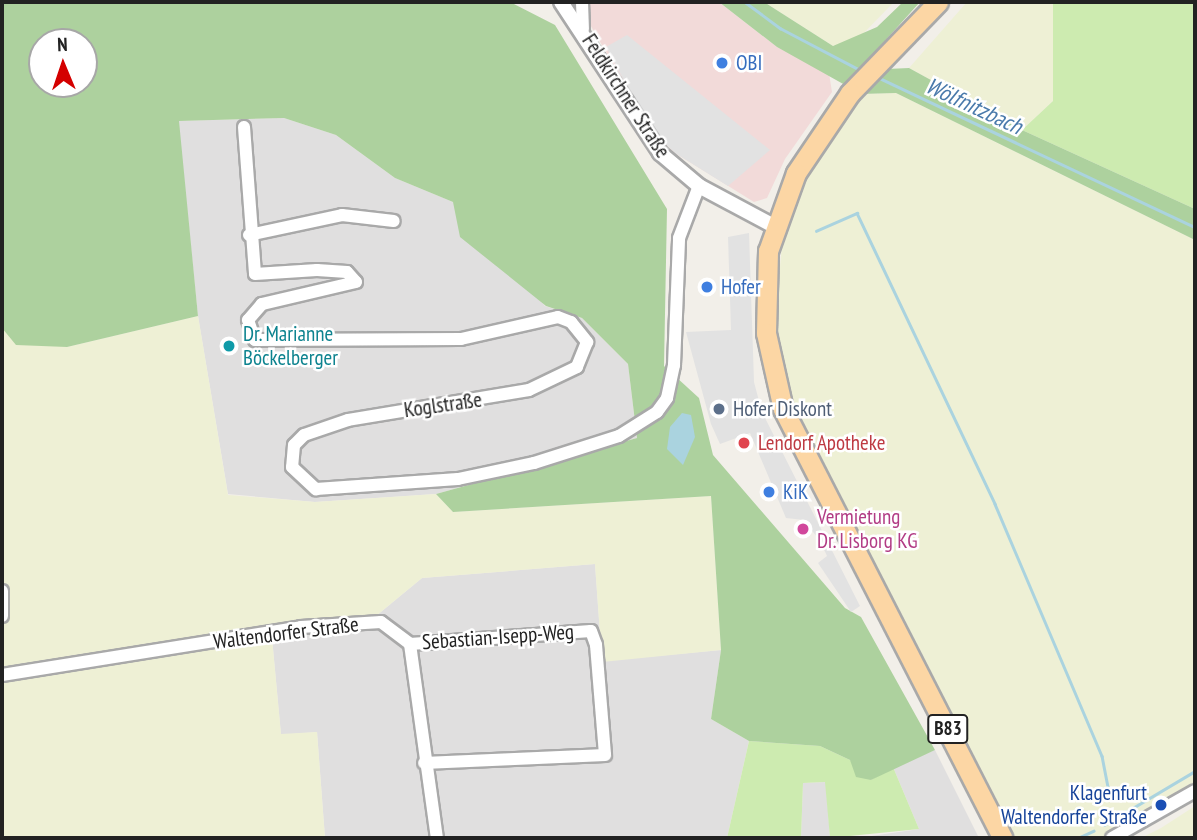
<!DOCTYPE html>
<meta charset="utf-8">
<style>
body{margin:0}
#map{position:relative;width:1197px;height:840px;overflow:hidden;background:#f2efe9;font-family:"PT Sans Narrow",sans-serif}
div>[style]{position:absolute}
.residential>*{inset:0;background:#e0dfdf}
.commercial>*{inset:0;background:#f2dad9}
.farmland>*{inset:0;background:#eef0d5}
.grass>*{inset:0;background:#cdebb0}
.forest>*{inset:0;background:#add19e}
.parking>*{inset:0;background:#e2e2e2}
.water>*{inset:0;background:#aad3df}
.stream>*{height:2.5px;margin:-1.25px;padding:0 1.25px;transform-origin:1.25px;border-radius:1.25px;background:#aad3df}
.roads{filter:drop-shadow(2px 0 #a9a9a9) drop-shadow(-2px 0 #a9a9a9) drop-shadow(0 2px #a9a9a9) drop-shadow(0 -2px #a9a9a9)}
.minor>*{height:12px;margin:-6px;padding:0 6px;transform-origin:6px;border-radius:6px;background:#fff}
.tertiary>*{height:14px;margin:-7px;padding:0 7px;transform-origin:7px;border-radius:7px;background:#fff}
.primary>*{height:19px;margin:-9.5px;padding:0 9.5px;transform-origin:9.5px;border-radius:9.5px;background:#fcd6a4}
.dots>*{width:19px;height:19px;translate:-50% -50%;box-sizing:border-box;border:4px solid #fff;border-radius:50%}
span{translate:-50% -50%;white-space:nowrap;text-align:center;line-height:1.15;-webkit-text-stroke:5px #fff;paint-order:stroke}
.shield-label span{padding:2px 5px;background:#fff;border:2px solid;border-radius:5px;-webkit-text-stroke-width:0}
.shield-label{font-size:19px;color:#222;font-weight:700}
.shop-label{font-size:21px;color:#366cbe}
.left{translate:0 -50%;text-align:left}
.street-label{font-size:21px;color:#222}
.culture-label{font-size:21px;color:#0d838f}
.service-label{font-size:21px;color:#4e5e75}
.health-label{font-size:21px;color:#be3a42}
.hotel-label{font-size:21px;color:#b23c85}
.transit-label{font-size:21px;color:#164399}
.right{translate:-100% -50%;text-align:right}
.water-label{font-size:23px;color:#4a7aab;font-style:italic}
.frame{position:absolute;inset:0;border:4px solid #222;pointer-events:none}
.north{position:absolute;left:28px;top:28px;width:70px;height:70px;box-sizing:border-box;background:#fff;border:2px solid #a7a7a7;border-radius:50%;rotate:358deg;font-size:19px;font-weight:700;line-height:28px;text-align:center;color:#222}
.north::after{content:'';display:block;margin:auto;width:24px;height:32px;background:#d40000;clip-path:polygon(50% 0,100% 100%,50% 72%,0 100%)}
</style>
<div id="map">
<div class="residential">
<i style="clip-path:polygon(284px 118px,336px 135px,395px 178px,453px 202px,545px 306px,582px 318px,628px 364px,637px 438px,436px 494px,315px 502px,228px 494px,198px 316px,178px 121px)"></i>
<i style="clip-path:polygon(595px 564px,602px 661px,721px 650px,711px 719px,749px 741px,727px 838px,325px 838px,317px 732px,281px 735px,272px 638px,359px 630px,422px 578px)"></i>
<i style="clip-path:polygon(935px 750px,979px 838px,858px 838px,919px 829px,893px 767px)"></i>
<i style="clip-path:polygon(826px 782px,830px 838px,801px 838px,803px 783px)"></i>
</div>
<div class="commercial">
<i style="clip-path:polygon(588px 2px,719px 2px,777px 47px,829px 73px,832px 92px,785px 159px,767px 198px,754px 202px,675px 153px,651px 130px,588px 21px)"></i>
</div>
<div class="farmland">
<i style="clip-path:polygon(764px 2px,894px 2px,857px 40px,833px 46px)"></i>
<i style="clip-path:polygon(967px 2px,1053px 2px,1053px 101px,1022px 130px,909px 68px)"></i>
<i style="clip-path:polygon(896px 93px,1195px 240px,1195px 787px,1102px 838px,1015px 838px,788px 398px,774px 335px,783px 233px,804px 176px,860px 94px)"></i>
<i style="clip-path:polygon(198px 316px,228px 495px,315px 502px,436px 494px,453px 512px,711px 496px,721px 650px,602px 662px,595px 564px,422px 578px,359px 630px,272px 638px,281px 734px,317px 732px,325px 838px,2px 838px,2px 328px,67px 347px)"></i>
<i style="clip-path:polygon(1195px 806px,1195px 838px,1141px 838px,1161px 828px)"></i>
</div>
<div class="grass">
<i style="clip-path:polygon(1053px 2px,1195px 2px,1195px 209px,1022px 130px,1053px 101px)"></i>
<i style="clip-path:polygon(749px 741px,820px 746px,850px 760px,871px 780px,893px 767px,919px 829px,830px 838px,825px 782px,803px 783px,801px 838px,727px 838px)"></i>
</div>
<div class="forest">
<i style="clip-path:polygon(evenodd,2px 2px,510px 2px,555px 25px,667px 209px,664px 366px,699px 398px,713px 455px,845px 608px,861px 617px,935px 750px,871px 780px,856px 777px,850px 760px,820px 746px,749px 741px,711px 719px,721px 650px,711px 496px,453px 512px,436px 494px,637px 438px,628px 364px,582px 318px,546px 306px,460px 237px,453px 202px,395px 178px,336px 135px,284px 118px,179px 121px,198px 316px,67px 347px,16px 345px,2px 328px,2px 2px,42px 42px,84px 42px,84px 84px,42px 84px,42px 42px)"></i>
<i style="clip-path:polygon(719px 2px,764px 2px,833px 46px,877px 27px,903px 2px,920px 2px,845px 85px,777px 47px)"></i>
<i style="clip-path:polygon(909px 68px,1022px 130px,1195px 209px,1195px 240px,896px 93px,860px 94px,887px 69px)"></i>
</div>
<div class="parking">
<i style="clip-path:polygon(627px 35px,770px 150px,728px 186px,675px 153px,651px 130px,606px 47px)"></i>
<i style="clip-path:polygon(749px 233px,754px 382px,762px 412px,860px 606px,851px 612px,818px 563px,827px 556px,820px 541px,804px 520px,786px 518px,750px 433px,720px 444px,711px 424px,686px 332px,731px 330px,728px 237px)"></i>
</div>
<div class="water">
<i style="clip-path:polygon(682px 413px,691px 415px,695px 437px,683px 465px,667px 449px,670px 427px)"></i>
</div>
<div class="stream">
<i style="left:745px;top:2px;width:44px;rotate:36.6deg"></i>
<i style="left:780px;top:28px;width:93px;rotate:27.7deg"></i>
<i style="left:875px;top:76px;width:354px;rotate:25.3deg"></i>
<i style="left:816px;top:231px;width:45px;rotate:-23.7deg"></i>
<i style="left:857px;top:213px;width:322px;rotate:64.6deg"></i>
<i style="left:995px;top:504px;width:274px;rotate:67deg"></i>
<i style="left:1102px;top:756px;width:42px;rotate:79deg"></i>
<i style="left:1104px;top:825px;width:106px;rotate:-30.7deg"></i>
<i style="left:1078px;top:838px;width:17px;rotate:-25deg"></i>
</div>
<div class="roads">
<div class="minor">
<i style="left:582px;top:2px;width:27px;rotate:88deg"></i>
<i style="left:244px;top:127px;width:147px;rotate:85.7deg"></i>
<i style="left:255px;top:274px;width:62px;rotate:-3.7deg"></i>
<i style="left:317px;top:270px;width:30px;rotate:4deg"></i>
<i style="left:347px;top:272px;width:13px;rotate:48deg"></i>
<i style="left:356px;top:282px;width:97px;rotate:166.8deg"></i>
<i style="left:262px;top:304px;width:21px;rotate:131deg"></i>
<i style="left:248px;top:320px;width:21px;rotate:71deg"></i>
<i style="left:255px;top:340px;width:206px;rotate:-0.3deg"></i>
<i style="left:461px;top:339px;width:99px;rotate:-12.8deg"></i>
<i style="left:558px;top:317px;width:14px;rotate:21deg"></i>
<i style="left:571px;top:322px;width:26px;rotate:51deg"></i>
<i style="left:587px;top:342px;width:27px;rotate:112deg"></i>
<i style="left:577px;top:367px;width:53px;rotate:154.4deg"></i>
<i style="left:529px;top:390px;width:183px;rotate:170.6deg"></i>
<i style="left:348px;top:420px;width:46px;rotate:161.2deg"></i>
<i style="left:304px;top:435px;width:14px;rotate:135deg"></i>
<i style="left:294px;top:445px;width:22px;rotate:95deg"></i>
<i style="left:292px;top:467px;width:33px;rotate:43deg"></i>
<i style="left:316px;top:489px;width:142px;rotate:-4deg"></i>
<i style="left:458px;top:479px;width:78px;rotate:-11.9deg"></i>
<i style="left:534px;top:463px;width:89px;rotate:-17.6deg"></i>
<i style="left:619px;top:436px;width:45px;rotate:-32.3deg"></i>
<i style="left:657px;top:412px;width:17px;rotate:-54deg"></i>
<i style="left:667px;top:398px;width:34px;rotate:-78deg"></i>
<i style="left:674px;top:365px;width:127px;rotate:-87.7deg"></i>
<i style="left:679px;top:238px;width:56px;rotate:-69deg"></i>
<i style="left:249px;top:235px;width:95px;rotate:-12.1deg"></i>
<i style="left:342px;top:215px;width:52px;rotate:6.6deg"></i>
<i style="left:2px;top:591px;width:25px;rotate:90deg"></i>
<i style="left:410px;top:644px;width:181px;rotate:-4.1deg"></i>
<i style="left:591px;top:631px;width:15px;rotate:70deg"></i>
<i style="left:596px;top:645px;width:110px;rotate:85.3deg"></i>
<i style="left:605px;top:755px;width:181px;rotate:177.5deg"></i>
<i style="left:2px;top:675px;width:303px;rotate:-9.1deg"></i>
<i style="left:301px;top:627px;width:80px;rotate:-3.6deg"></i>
<i style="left:381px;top:622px;width:36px;rotate:37deg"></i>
<i style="left:410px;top:644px;width:196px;rotate:82.1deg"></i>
<i style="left:1112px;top:838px;width:95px;rotate:-29.5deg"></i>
</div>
<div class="tertiary">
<i style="left:561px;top:2px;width:181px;rotate:56.7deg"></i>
<i style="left:660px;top:153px;width:51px;rotate:40.2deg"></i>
<i style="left:699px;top:186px;width:85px;rotate:28.1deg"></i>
</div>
<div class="primary">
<i style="left:938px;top:2px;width:127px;rotate:134deg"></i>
<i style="left:850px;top:93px;width:97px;rotate:124deg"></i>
<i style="left:796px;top:173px;width:83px;rotate:109.7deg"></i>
<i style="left:768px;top:251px;width:82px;rotate:91.4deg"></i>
<i style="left:766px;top:333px;width:78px;rotate:77.4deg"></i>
<i style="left:783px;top:409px;width:482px;rotate:62.9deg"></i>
</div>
</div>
<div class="dots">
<i style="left:722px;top:63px;background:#3f7fe0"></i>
<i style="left:707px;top:287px;background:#3f7fe0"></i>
<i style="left:229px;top:346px;background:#0f9aa8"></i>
<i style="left:719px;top:409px;background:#5c6f8a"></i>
<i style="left:744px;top:443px;background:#e0444e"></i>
<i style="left:769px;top:492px;background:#3f7fe0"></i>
<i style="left:803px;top:529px;background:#d1479c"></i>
<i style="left:1161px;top:805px;background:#1a4fb4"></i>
</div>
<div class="shield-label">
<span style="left:948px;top:729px">B83</span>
</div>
<div class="shop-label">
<span class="left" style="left:736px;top:63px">OBI</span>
<span class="left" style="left:721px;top:287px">Hofer</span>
<span class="left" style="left:783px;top:492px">KiK</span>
</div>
<div class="street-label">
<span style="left:626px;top:96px;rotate:57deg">Feldkirchner Straße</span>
<span style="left:443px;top:405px;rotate:-8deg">Koglstraße</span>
<span style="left:286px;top:633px;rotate:-7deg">Waltendorfer Straße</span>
<span style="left:498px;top:637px;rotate:-4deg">Sebastian-Isepp-Weg</span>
</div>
<div class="culture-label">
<span class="left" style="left:243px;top:346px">Dr. Marianne<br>Böckelberger</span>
</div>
<div class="service-label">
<span class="left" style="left:733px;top:409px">Hofer Diskont</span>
</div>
<div class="health-label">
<span class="left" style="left:758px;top:443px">Lendorf Apotheke</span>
</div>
<div class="hotel-label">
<span class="left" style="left:817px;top:529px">Vermietung<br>Dr. Lisborg KG</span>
</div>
<div class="transit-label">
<span class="right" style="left:1147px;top:805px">Klagenfurt<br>Waltendorfer Straße</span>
</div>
<div class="water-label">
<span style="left:974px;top:106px;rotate:25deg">Wölfnitzbach</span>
</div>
<div class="frame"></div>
<div class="north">N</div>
</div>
